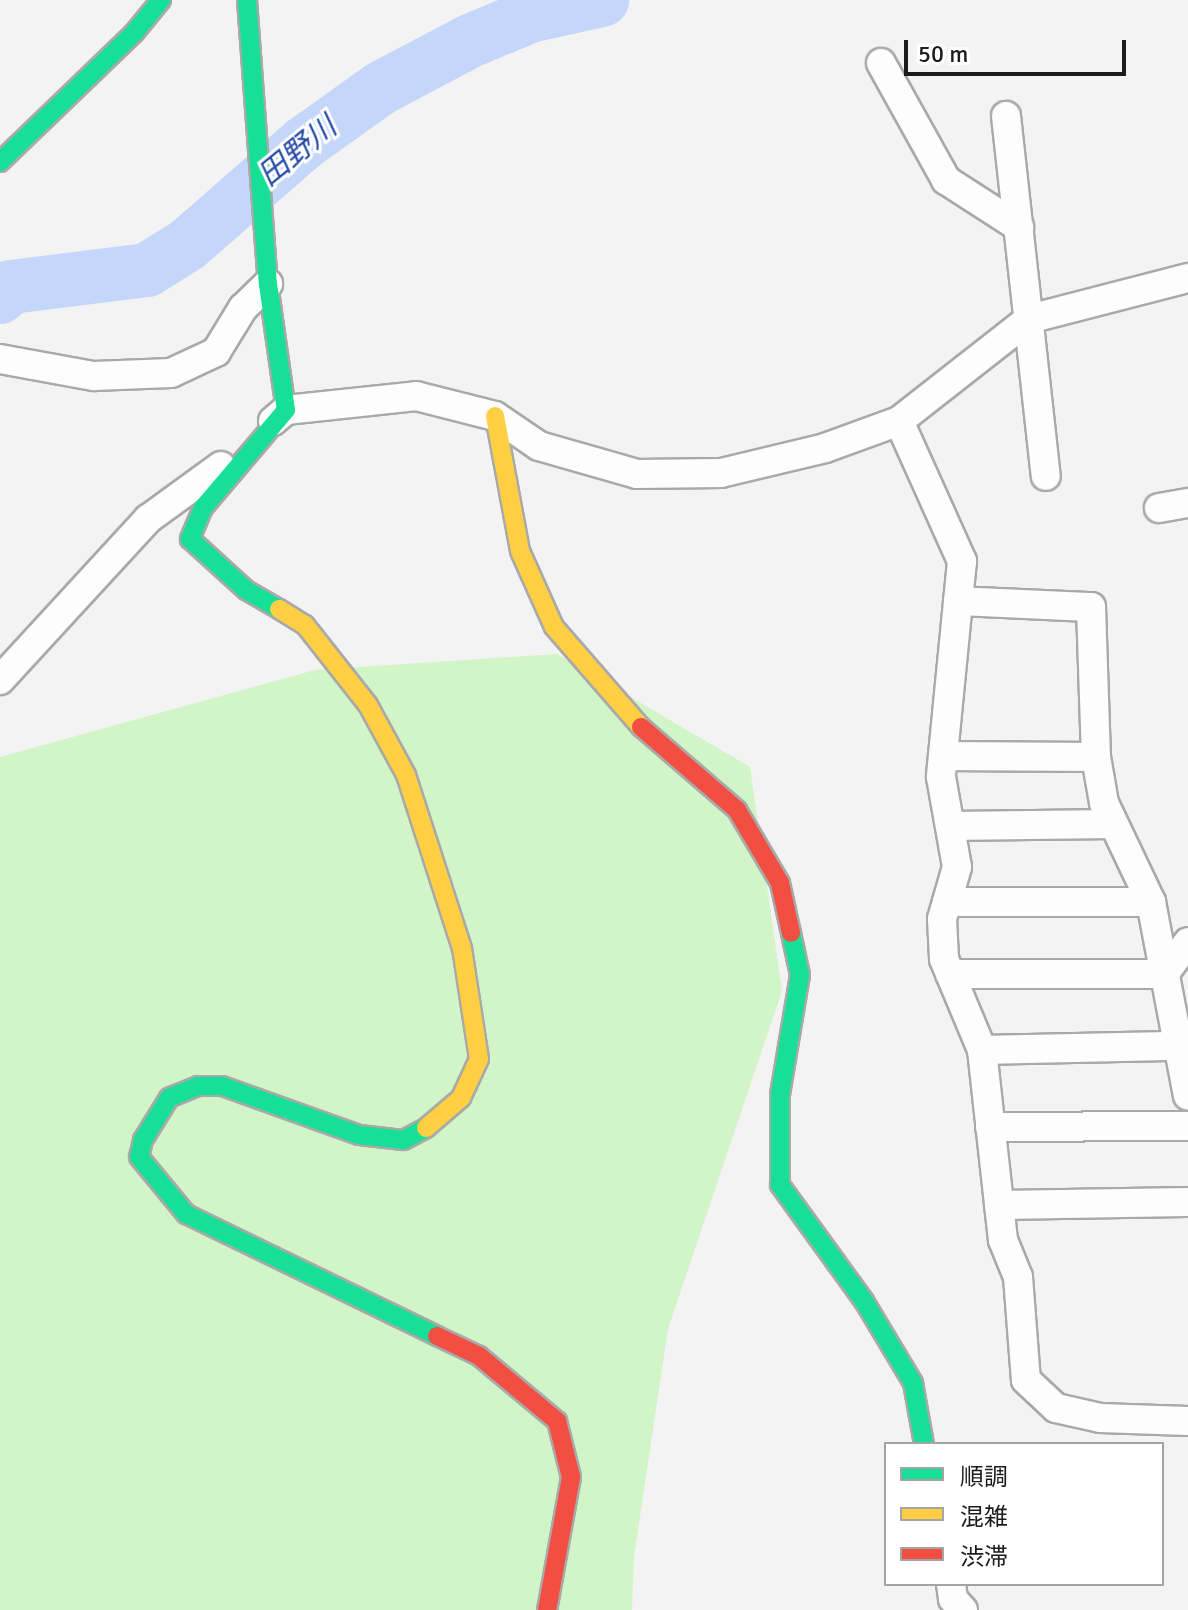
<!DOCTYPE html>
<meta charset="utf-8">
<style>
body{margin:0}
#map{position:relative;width:1188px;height:1610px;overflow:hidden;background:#f2f3f2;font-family:Signika,"Noto Sans JP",sans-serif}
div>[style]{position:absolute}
.green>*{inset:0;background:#d1f5c7}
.river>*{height:54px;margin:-27px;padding:0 27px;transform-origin:27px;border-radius:27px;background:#c4d6fa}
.roads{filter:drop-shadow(2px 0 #a9a9a9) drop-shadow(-2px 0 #a9a9a9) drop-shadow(0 2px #a9a9a9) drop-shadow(0 -2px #a9a9a9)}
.street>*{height:28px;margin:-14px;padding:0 14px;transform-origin:14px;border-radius:14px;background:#fdfdfd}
.fast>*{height:18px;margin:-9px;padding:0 9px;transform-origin:9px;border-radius:9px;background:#16e098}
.slow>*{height:18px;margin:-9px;padding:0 9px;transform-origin:9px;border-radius:9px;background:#ffcf43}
.jam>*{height:18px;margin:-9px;padding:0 9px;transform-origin:9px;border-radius:9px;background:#f24e42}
span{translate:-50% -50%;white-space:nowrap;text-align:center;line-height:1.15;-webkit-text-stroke:6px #fff;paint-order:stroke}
.water-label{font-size:30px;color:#2449a7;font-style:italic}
.legend{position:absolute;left:884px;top:1442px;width:280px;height:144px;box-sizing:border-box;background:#fff;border:2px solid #a4a4a4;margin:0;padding:10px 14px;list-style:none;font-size:24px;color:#1c1c1b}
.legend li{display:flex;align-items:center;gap:16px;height:40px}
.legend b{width:40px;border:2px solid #a4a4a4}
.scale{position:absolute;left:904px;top:40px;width:222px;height:36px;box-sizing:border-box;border:4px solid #1c1c1b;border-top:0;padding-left:10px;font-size:24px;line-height:28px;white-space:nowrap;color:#1c1c1b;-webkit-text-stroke:6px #fff;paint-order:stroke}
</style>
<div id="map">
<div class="green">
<i style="clip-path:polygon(557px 654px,750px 767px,782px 991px,668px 1329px,634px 1557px,632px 1610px,0 1610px,0 757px,315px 670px)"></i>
</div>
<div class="river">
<i style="left:0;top:297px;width:15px;rotate:-42deg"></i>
<i style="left:11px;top:287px;width:137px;rotate:-7.1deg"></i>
<i style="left:147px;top:270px;width:47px;rotate:-32deg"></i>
<i style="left:187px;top:245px;width:155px;rotate:-41.1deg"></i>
<i style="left:304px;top:143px;width:95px;rotate:-35.5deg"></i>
<i style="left:381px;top:88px;width:101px;rotate:-27.8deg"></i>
<i style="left:470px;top:41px;width:65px;rotate:-22.6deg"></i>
<i style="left:530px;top:16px;width:74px;rotate:-12.5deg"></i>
</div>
<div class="roads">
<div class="street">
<i style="left:881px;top:63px;width:134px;rotate:60.9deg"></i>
<i style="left:946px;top:180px;width:87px;rotate:32.8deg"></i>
<i style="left:1006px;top:116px;width:362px;rotate:83.7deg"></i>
<i style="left:0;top:359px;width:96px;rotate:10.3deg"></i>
<i style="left:94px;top:376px;width:77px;rotate:-2.2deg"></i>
<i style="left:171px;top:373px;width:50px;rotate:-25deg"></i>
<i style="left:216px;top:352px;width:52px;rotate:-58.5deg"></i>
<i style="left:243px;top:308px;width:35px;rotate:-44deg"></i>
<i style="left:273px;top:421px;width:17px;rotate:-40deg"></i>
<i style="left:286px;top:410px;width:131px;rotate:-6.1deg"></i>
<i style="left:416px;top:396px;width:81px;rotate:14.2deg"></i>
<i style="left:495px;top:416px;width:53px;rotate:34.3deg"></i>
<i style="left:539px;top:446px;width:102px;rotate:15.9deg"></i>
<i style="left:637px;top:474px;width:84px;rotate:-0.7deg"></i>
<i style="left:721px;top:473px;width:107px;rotate:-13.5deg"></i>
<i style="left:825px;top:448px;width:79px;rotate:-20deg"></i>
<i style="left:899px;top:421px;width:165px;rotate:-38.1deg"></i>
<i style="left:1029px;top:319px;width:164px;rotate:-14.5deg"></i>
<i style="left:899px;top:421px;width:154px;rotate:65.8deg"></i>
<i style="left:962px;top:561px;width:217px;rotate:95.6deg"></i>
<i style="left:941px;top:777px;width:91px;rotate:79.9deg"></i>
<i style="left:957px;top:867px;width:54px;rotate:106.1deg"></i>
<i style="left:942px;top:919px;width:40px;rotate:87.1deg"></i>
<i style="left:944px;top:959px;width:99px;rotate:67.3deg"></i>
<i style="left:982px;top:1050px;width:191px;rotate:83.7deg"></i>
<i style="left:1003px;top:1240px;width:40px;rotate:68deg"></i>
<i style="left:1018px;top:1277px;width:103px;rotate:85.6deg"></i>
<i style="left:1026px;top:1380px;width:41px;rotate:43deg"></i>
<i style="left:1056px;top:1408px;width:45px;rotate:12.8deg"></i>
<i style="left:1100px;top:1418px;width:88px;rotate:2deg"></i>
<i style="left:1159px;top:508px;width:29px;rotate:-10deg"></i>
<i style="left:958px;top:601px;width:133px;rotate:2.6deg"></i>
<i style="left:1091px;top:607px;width:150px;rotate:88.1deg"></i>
<i style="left:1096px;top:757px;width:47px;rotate:80.1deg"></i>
<i style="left:1104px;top:803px;width:110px;rotate:64.6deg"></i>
<i style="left:1151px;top:902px;width:197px;rotate:79.2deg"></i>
<i style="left:0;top:680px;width:219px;rotate:-47.4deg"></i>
<i style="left:148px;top:519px;width:90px;rotate:-36deg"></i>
<i style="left:943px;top:756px;width:153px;rotate:0.4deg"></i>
<i style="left:950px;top:826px;width:163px;rotate:-0.7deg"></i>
<i style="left:947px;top:902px;width:204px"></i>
<i style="left:950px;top:974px;width:214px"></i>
<i style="left:1164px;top:974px;width:40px;rotate:-53deg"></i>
<i style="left:982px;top:1050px;width:196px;rotate:-1.2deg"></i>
<i style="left:990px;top:1127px;width:198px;rotate:-0.3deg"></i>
<i style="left:999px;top:1205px;width:189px;rotate:-0.9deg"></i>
<i style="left:951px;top:1584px;width:15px;rotate:82deg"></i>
<i style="left:953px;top:1599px;width:15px;rotate:48deg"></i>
</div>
<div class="fast">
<i style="left:247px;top:0;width:285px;rotate:85.8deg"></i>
<i style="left:268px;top:284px;width:127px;rotate:81.9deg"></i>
<i style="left:286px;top:410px;width:128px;rotate:130.3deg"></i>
<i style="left:203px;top:508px;width:34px;rotate:113deg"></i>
<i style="left:190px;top:539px;width:76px;rotate:42.3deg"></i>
<i style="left:246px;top:590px;width:38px;rotate:30deg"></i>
<i style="left:0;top:162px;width:186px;rotate:-43.9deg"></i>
<i style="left:134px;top:33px;width:43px;rotate:-50.7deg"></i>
<i style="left:791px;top:933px;width:43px;rotate:77.9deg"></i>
<i style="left:800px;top:975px;width:122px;rotate:99.5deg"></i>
<i style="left:780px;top:1095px;width:90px;rotate:90deg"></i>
<i style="left:780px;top:1185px;width:143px;rotate:54.1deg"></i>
<i style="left:864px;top:1301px;width:96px;rotate:59.1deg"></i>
<i style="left:913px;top:1383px;width:62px;rotate:79.8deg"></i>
<i style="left:426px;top:1128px;width:26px;rotate:152deg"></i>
<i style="left:403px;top:1140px;width:44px;rotate:-173.5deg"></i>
<i style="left:359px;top:1135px;width:145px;rotate:-160.3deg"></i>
<i style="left:222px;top:1086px;width:24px;rotate:180deg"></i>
<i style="left:198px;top:1086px;width:31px;rotate:158deg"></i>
<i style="left:169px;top:1098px;width:49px;rotate:121.8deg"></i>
<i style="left:143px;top:1140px;width:17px;rotate:103deg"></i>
<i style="left:139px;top:1157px;width:74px;rotate:50.5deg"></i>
<i style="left:186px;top:1214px;width:279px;rotate:25.9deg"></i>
</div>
<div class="slow">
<i style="left:495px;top:416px;width:137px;rotate:79.5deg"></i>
<i style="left:520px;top:551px;width:83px;rotate:65.9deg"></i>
<i style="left:554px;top:627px;width:133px;rotate:49deg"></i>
<i style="left:279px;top:609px;width:31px;rotate:32deg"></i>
<i style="left:305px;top:625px;width:102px;rotate:51.8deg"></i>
<i style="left:368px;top:705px;width:80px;rotate:61.5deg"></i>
<i style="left:406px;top:775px;width:182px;rotate:72.1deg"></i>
<i style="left:462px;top:948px;width:112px;rotate:81.3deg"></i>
<i style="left:479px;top:1059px;width:43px;rotate:114.8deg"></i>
<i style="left:461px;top:1098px;width:46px;rotate:139.4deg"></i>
</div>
<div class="jam">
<i style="left:641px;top:727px;width:127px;rotate:40.8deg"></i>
<i style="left:737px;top:810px;width:85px;rotate:59.5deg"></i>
<i style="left:780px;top:883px;width:51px;rotate:77.6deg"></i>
<i style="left:437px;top:1336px;width:47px;rotate:25.5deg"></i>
<i style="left:479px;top:1356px;width:102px;rotate:39.8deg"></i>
<i style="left:557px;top:1421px;width:58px;rotate:76deg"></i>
<i style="left:571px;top:1477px;width:135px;rotate:100.2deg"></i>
</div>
</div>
<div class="water-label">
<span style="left:298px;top:152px;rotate:-39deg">田野川</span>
</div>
<ul class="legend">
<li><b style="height:10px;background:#16e098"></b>順調</li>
<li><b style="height:10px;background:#ffcf43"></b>混雑</li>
<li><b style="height:10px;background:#f24e42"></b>渋滞</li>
</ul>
<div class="scale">50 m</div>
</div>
